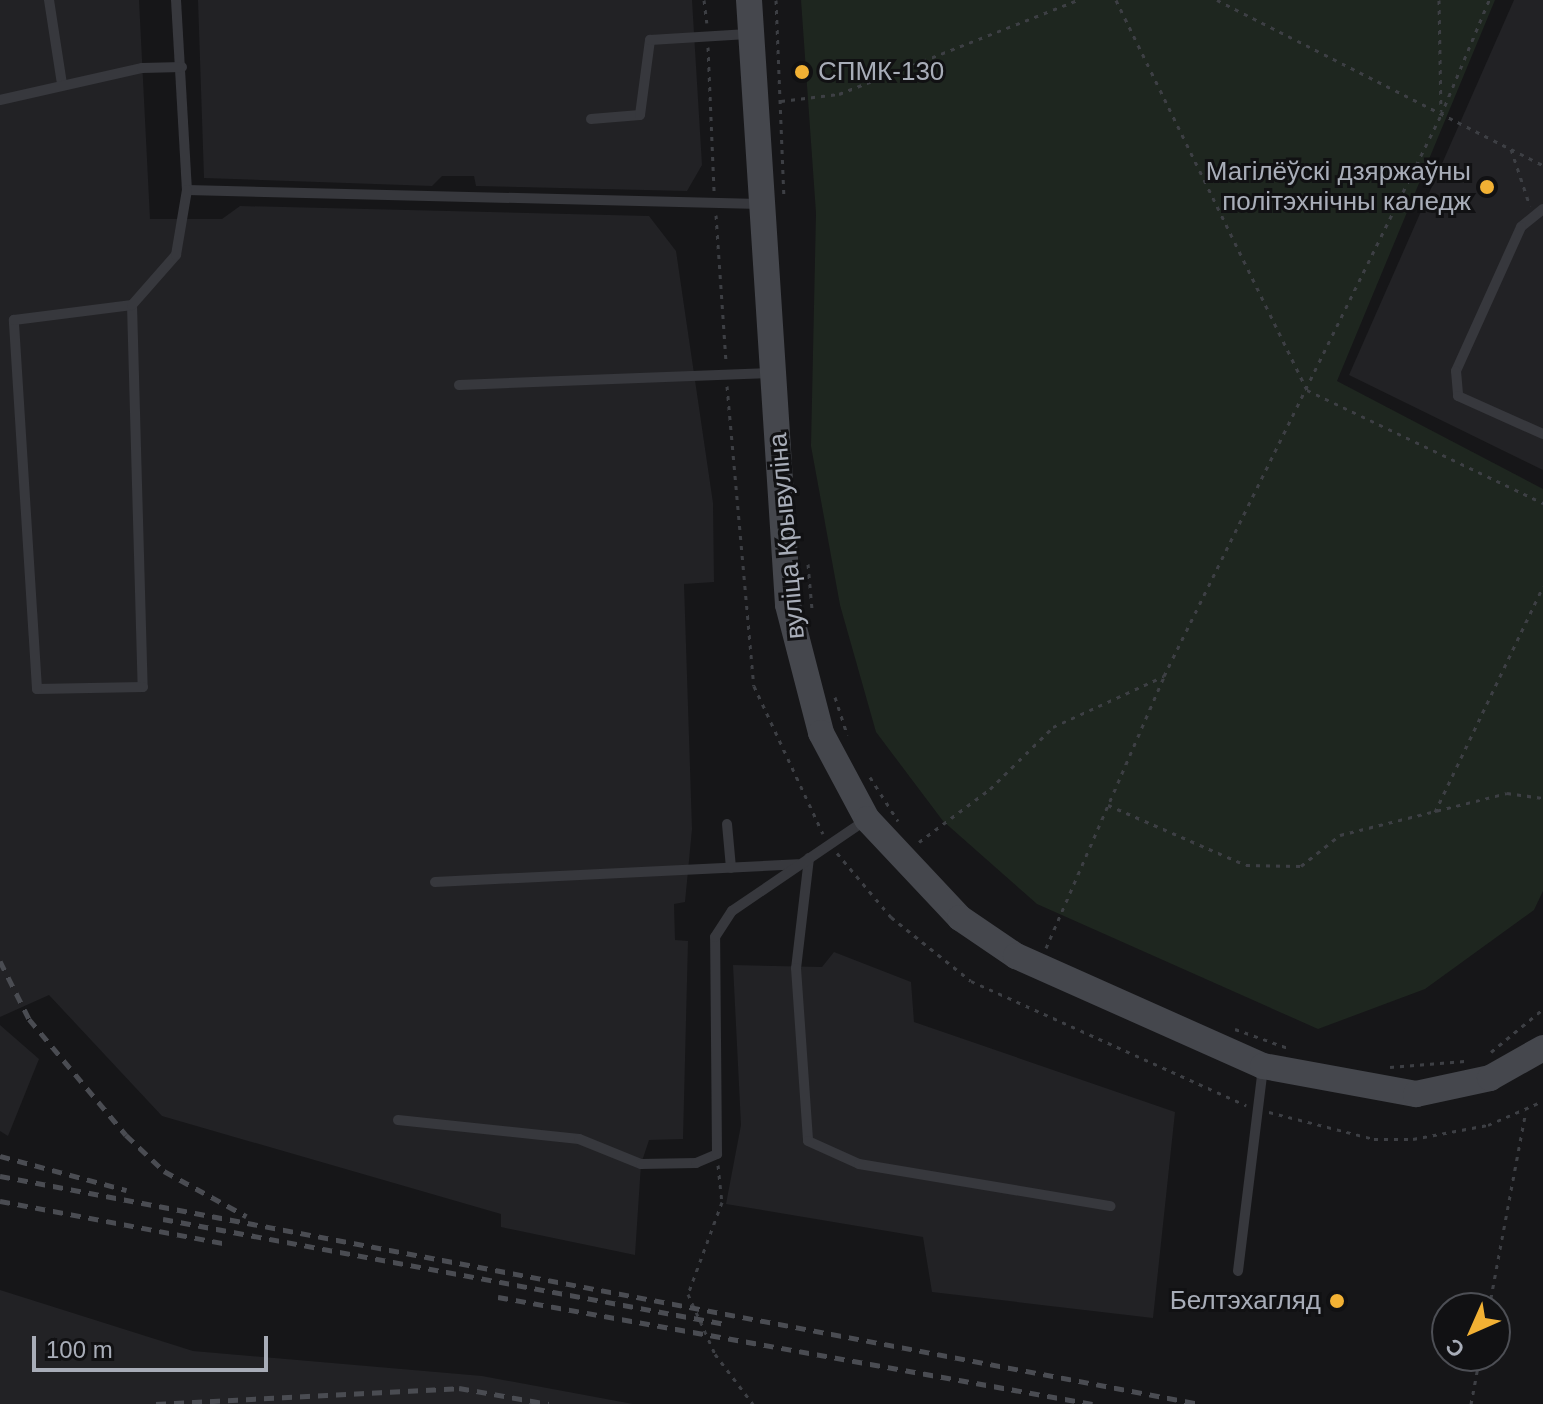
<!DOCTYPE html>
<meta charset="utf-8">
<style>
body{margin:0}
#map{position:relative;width:1543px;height:1404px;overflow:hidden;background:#161618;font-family:Arial,sans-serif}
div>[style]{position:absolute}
.built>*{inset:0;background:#222225}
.green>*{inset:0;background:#1e261f}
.path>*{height:3px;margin-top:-1.5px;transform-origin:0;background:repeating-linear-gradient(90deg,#3d3f44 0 4px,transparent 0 10px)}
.service>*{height:10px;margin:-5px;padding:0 5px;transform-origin:5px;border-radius:5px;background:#37383d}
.secondary>*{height:26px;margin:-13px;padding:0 13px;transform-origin:13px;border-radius:13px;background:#45474d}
.rail>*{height:5px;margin-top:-2.5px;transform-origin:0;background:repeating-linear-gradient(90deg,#4a4c52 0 10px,transparent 0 18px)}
.dots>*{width:22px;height:22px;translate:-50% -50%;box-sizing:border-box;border:4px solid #111113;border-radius:50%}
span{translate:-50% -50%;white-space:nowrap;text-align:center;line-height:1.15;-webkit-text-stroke:6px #111113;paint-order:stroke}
.poi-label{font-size:26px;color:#a8adb8}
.left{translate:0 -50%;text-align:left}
.right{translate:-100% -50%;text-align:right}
.street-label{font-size:26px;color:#a8adb8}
.north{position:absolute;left:1431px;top:1292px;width:80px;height:80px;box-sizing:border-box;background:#111113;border:2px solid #4d4f55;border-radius:50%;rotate:225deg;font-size:22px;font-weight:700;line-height:32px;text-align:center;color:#a8adb8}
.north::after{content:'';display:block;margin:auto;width:28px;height:36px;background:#f2b134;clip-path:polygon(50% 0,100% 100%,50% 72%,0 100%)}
.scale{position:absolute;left:32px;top:1336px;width:236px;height:36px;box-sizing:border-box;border:4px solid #a8adb8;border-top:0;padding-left:10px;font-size:24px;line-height:28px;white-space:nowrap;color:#a8adb8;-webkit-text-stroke:6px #111113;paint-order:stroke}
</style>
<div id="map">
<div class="built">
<i style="clip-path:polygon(0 0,139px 0,150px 219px,222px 219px,240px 206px,649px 216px,676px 251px,713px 503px,714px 582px,684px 584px,692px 829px,685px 902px,674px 904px,675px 940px,688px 941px,683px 1139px,649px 1140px,641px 1164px,635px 1255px,501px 1227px,501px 1214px,162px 1116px,49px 995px,0 1017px)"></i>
<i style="clip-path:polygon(198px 0,692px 0,702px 165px,687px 191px,476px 186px,474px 176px,442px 176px,432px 186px,204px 178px)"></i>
<i style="clip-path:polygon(1514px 0,1543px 0,1543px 470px,1349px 375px)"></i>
<i style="clip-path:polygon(834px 952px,911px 982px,914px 1022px,1175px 1112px,1153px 1318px,932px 1292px,923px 1237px,726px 1204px,741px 1125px,733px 965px,822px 967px)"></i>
<i style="clip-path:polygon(0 1025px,39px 1059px,8px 1136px,0 1131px)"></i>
<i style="clip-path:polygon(0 1290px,193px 1351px,482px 1376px,633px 1404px,0 1404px)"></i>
</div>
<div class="green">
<i style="clip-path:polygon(801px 0,1495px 0,1337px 381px,1543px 489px,1543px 891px,1534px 910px,1425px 989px,1318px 1029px,1037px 904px,943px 821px,876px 732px,840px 605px,811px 446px,816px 213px)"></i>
</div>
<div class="path">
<i style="left:704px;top:0;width:23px;rotate:83deg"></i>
<i style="left:776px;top:0;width:198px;rotate:87.7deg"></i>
<i style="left:1116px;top:0;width:434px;rotate:63.9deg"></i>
<i style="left:1307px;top:390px;width:262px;rotate:25.6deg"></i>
<i style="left:1217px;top:0;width:330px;rotate:26.9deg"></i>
<i style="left:1511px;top:149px;width:60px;rotate:71.6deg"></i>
<i style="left:1439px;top:0;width:111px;rotate:89deg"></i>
<i style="left:708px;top:47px;width:144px;rotate:87.6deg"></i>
<i style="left:781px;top:101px;width:58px;rotate:-6.9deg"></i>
<i style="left:839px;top:94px;width:257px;rotate:-21.5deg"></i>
<i style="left:1511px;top:149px;width:36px;rotate:27deg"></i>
<i style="left:716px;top:215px;width:148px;rotate:86.1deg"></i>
<i style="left:727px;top:386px;width:301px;rotate:84.9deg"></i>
<i style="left:754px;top:686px;width:163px;rotate:65deg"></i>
<i style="left:808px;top:564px;width:45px;rotate:84.9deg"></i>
<i style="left:835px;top:697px;width:40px;rotate:72deg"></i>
<i style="left:870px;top:777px;width:52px;rotate:57.5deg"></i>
<i style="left:1108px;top:805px;width:150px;rotate:23.5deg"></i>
<i style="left:1246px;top:865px;width:55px;rotate:1deg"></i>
<i style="left:1301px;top:866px;width:50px;rotate:-38.5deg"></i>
<i style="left:1340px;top:835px;width:172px;rotate:-14.1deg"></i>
<i style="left:1507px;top:793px;width:36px;rotate:8deg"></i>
<i style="left:1435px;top:812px;width:250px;rotate:-64.4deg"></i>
<i style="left:919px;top:842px;width:89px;rotate:-36.7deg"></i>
<i style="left:990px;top:789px;width:88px;rotate:-44.5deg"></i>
<i style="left:1053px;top:727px;width:122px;rotate:-24.7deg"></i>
<i style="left:837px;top:853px;width:84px;rotate:49.8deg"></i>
<i style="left:891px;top:917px;width:102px;rotate:38.7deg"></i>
<i style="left:971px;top:981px;width:302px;rotate:24.3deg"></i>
<i style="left:1046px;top:948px;width:296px;rotate:-66.5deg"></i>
<i style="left:1164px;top:676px;width:626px;rotate:-63.72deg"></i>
<i style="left:1441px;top:115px;width:125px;rotate:-67.3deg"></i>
<i style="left:1235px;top:1029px;width:56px;rotate:19.7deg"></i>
<i style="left:1491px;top:1052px;width:67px;rotate:-39.6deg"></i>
<i style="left:1390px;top:1067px;width:75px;rotate:-4.6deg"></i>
<i style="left:1269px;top:1112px;width:108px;rotate:14.4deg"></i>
<i style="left:1374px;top:1139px;width:39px"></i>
<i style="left:1413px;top:1139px;width:76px;rotate:-10.6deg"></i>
<i style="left:1488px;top:1125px;width:60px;rotate:-23.6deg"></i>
<i style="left:718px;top:1165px;width:37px;rotate:84deg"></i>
<i style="left:722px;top:1202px;width:98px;rotate:110.3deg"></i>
<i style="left:688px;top:1294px;width:66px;rotate:65.8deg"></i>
<i style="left:715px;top:1354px;width:63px;rotate:52.8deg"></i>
<i style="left:1489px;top:1308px;width:200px;rotate:-79.4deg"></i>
<i style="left:1471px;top:1404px;width:49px;rotate:-79.4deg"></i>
</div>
<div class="service">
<i style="left:49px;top:0;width:85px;rotate:81.2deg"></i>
<i style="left:176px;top:0;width:190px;rotate:86.7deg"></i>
<i style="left:187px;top:190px;width:573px;rotate:1.4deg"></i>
<i style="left:0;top:100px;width:146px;rotate:-12.7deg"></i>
<i style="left:142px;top:68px;width:40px;rotate:-1.4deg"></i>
<i style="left:591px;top:119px;width:49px;rotate:-4.7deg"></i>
<i style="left:640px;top:115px;width:76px;rotate:-82.4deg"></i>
<i style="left:650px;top:40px;width:98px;rotate:-3.5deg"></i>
<i style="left:1543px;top:209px;width:28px;rotate:141deg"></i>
<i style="left:1521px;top:227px;width:158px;rotate:114.3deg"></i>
<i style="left:1456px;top:371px;width:25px;rotate:85deg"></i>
<i style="left:1458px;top:396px;width:93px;rotate:24.1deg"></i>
<i style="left:132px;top:305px;width:382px;rotate:88.4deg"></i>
<i style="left:143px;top:687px;width:106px;rotate:178.9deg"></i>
<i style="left:37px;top:689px;width:370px;rotate:-93.6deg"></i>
<i style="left:14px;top:320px;width:119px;rotate:-7.2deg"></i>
<i style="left:132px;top:305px;width:67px;rotate:-48.7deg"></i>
<i style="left:176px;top:255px;width:66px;rotate:-80.4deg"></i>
<i style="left:459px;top:385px;width:311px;rotate:-2.2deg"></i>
<i style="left:727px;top:824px;width:44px;rotate:84.8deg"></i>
<i style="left:809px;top:858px;width:111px;rotate:96.7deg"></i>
<i style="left:796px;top:968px;width:173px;rotate:86deg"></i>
<i style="left:808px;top:1141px;width:56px;rotate:24.3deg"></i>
<i style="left:859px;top:1164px;width:255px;rotate:9.5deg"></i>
<i style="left:435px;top:882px;width:363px;rotate:-2.8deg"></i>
<i style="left:398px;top:1120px;width:182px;rotate:6deg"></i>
<i style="left:579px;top:1139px;width:67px;rotate:22deg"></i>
<i style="left:641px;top:1164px;width:55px;rotate:-1deg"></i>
<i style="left:696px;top:1163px;width:23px;rotate:-23deg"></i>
<i style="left:717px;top:1154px;width:217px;rotate:-90.5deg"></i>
<i style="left:715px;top:937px;width:31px;rotate:-57deg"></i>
<i style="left:732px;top:911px;width:162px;rotate:-34.2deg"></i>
<i style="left:1238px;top:1271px;width:205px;rotate:-83deg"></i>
</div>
<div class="secondary">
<i style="left:749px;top:0;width:606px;rotate:86.31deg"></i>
<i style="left:788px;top:605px;width:132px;rotate:75.5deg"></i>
<i style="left:821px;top:733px;width:98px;rotate:61.9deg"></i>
<i style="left:867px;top:819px;width:136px;rotate:46.8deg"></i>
<i style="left:960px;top:918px;width:68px;rotate:34.2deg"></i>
<i style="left:1016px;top:956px;width:270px;rotate:24deg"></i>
<i style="left:1263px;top:1066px;width:156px;rotate:10.4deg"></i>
<i style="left:1416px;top:1094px;width:76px;rotate:-12.2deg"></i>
<i style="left:1490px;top:1078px;width:61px;rotate:-29.5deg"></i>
</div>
<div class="rail">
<i style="left:0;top:961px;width:65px;rotate:63.4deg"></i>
<i style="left:29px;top:1019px;width:151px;rotate:50.1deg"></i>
<i style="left:126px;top:1135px;width:52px;rotate:43.5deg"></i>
<i style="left:164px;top:1171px;width:94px;rotate:28.8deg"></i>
<i style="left:0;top:1156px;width:131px;rotate:15.1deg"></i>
<i style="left:0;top:1176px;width:1221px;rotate:10.76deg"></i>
<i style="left:0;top:1201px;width:231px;rotate:10.7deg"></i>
<i style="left:163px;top:1219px;width:572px;rotate:10.58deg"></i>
<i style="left:498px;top:1297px;width:604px;rotate:10.21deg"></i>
<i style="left:156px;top:1404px;width:303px;rotate:-3deg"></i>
<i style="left:459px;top:1388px;width:91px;rotate:10.1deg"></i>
</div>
<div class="dots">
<i style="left:802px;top:72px;background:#f2b134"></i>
<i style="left:1487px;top:187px;background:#f2b134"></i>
<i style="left:1337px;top:1301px;background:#f2b134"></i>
</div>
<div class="poi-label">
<span class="left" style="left:818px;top:72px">СПМК-130</span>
<span class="right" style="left:1471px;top:187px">Магілёўскі дзяржаўны<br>політэхнічны каледж</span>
<span class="right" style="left:1321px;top:1301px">Белтэхагляд</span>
</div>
<div class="street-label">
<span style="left:787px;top:536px;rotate:-95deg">вуліца Крывуліна</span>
</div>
<div class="north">С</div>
<div class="scale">100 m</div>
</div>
